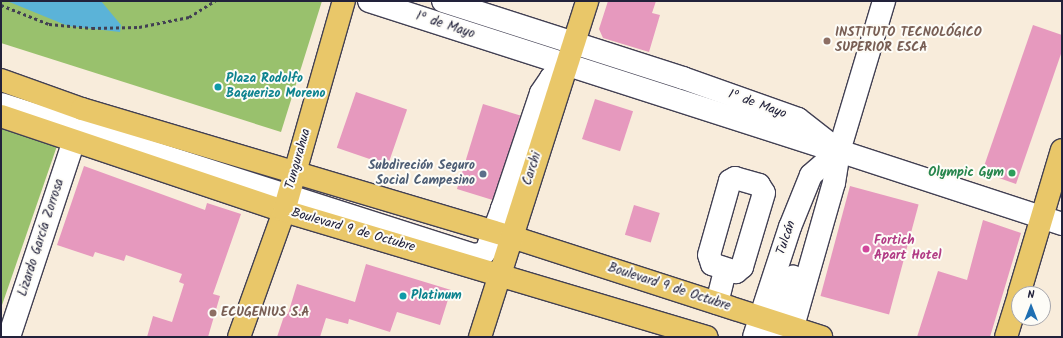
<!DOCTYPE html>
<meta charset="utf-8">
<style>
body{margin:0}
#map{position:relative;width:1063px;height:338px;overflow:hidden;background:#f8ecdb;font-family:Kalam,sans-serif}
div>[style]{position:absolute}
.green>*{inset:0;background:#99c16d}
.water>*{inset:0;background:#5bb3d8}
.building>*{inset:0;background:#e699be;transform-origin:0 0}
.path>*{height:2.5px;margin-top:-1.25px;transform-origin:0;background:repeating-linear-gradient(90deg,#424053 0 3px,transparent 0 6px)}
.roads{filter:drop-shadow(1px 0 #424053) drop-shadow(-1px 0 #424053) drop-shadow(0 1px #424053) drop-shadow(0 -1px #424053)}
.minor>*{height:22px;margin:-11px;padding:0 11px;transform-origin:11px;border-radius:11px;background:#fff}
.major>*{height:22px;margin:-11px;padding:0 11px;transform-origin:11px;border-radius:11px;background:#e9c769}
.dots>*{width:11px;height:11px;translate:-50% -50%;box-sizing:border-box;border:2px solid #fdfcf7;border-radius:50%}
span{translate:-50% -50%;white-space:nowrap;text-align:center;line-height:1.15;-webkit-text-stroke:4px #fdfcf7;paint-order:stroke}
.street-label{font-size:13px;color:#22223b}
.education-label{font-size:13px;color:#785e54;font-weight:700}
.left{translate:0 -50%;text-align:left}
.culture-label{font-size:13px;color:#0d838f;font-weight:700}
.service-label{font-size:13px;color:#4e5e75;font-weight:700}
.right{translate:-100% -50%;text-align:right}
.leisure-label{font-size:13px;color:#27864d;font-weight:700}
.hotel-label{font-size:13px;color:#b23c85;font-weight:700}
.frame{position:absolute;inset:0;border:2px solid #22223b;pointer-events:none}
.north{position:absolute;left:1011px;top:286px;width:40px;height:40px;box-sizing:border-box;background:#fdfcf7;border:1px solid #a5a5ac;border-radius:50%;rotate:0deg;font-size:11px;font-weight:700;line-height:16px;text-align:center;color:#22223b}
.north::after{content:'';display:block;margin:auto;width:14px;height:18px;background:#1f6fb2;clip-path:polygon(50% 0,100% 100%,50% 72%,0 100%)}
</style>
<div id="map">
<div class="green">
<i style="clip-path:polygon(1px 1px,322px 1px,281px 132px,1px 43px)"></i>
<i style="clip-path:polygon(1px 127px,57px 146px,1px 308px)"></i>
</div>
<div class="water">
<i style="clip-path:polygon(7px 1px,101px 1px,121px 25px,120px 32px,68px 26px)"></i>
</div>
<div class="building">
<i style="clip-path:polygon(608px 1px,656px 1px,652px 13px,660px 15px,649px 52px,603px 38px,599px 29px)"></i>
<i style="clip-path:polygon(1033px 25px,1062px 35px,1062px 51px,1016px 184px,982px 172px)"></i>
<i style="left:356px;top:92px;width:54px;height:59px;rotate:19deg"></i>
<i style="left:595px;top:99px;width:40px;height:42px;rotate:18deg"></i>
<i style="left:483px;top:104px;width:39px;height:89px;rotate:17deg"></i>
<i style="clip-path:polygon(84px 166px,205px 210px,207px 203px,241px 214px,213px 294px,220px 296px,208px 337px,147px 337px,153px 316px,172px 322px,184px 284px,179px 282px,182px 274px,126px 255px,124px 261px,95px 252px,93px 257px,57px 245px)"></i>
<i style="left:850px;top:186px;width:71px;height:114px;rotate:15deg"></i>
<i style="left:634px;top:205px;width:27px;height:31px;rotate:17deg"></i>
<i style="clip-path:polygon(983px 220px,1021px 233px,990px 337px,917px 337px,938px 271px,967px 280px)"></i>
<i style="clip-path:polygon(366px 264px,451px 290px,440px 325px,397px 312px,390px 332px,349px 319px,348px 324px,326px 318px,320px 337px,277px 337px,285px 313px,288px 314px,297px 284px,355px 302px)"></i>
</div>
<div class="path">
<i style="left:1px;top:5px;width:52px;rotate:21.6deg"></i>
<i style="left:49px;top:24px;width:43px;rotate:5.3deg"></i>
<i style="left:92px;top:28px;width:47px;rotate:-1.2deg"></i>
<i style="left:139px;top:27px;width:51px;rotate:-11.3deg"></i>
<i style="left:189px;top:17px;width:31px;rotate:-32deg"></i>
</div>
<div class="roads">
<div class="minor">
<i style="left:369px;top:1px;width:479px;rotate:17.8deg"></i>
<i style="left:443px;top:1px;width:252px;rotate:17.8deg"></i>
<i style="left:683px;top:78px;width:122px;rotate:19.6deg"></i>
<i style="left:798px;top:119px;width:52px;rotate:38deg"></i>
<i style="left:839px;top:151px;width:235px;rotate:18.1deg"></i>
<i style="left:1px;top:104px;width:497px;rotate:17.7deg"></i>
<i style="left:475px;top:255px;width:9px;rotate:-13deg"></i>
<i style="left:484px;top:253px;width:5px;rotate:-53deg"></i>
<i style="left:487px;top:249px;width:43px;rotate:-69.4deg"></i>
<i style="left:735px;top:178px;width:25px;rotate:16deg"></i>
<i style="left:759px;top:185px;width:9px;rotate:58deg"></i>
<i style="left:764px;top:193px;width:77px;rotate:106.6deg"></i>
<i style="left:742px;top:267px;width:8px;rotate:140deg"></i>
<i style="left:736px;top:272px;width:25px;rotate:-162deg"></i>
<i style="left:712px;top:264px;width:9px;rotate:-108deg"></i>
<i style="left:709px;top:255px;width:77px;rotate:-74.2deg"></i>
<i style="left:730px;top:181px;width:6px;rotate:-31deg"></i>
<i style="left:507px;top:223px;width:15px;rotate:-110deg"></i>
<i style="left:502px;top:209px;width:122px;rotate:-71.4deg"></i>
<i style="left:541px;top:93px;width:18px;rotate:-56deg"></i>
<i style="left:551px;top:78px;width:19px;rotate:-39deg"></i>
<i style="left:717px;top:303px;width:34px;rotate:-76deg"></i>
<i style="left:9px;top:337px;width:207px;rotate:-71.7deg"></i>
<i style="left:754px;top:337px;width:116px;rotate:-71.9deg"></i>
<i style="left:790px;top:227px;width:56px;rotate:-68deg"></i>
<i style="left:811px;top:175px;width:37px;rotate:-41deg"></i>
<i style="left:772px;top:337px;width:64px;rotate:-70.7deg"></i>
<i style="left:790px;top:337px;width:160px;rotate:-74.1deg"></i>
<i style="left:834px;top:183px;width:32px;rotate:-81deg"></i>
<i style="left:839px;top:151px;width:157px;rotate:-73.3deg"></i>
</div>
<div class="major">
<i style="left:1px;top:80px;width:86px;rotate:19.7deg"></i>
<i style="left:82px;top:109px;width:449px;rotate:16.6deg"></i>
<i style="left:512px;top:237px;width:325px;rotate:17.9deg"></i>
<i style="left:1px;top:116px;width:299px;rotate:18.6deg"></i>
<i style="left:284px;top:211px;width:441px;rotate:16.6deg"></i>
<i style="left:1019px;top:294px;width:150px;rotate:-73.4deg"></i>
<i style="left:239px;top:337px;width:134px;rotate:-70.3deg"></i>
<i style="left:284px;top:211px;width:218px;rotate:-74.1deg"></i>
<i style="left:480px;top:337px;width:353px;rotate:-72.3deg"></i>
<i style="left:1006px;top:337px;width:44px;rotate:-72.8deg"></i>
</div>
</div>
<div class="dots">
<i style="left:827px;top:41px;background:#8d6e63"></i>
<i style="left:218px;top:87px;background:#0f9aa8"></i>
<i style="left:1012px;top:173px;background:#2e9e5b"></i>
<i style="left:483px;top:174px;background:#5c6f8a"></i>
<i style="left:866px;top:249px;background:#d1479c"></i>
<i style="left:403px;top:296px;background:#0f9aa8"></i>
<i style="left:213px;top:313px;background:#8d6e63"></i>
</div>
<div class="street-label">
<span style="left:445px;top:26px;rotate:18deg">1º de Mayo</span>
<span style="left:757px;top:105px;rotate:20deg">1º de Mayo</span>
<span style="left:299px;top:159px;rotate:-74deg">Tungurahua</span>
<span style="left:533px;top:169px;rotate:-72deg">Carchi</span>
<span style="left:353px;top:231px;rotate:16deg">Boulevard 9 de Octubre</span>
<span style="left:42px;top:238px;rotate:-72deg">Lizardo García Zorrosa</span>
<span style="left:787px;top:238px;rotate:-71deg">Tulcán</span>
<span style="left:669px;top:288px;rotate:18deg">Boulevard 9 de Octubre</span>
</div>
<div class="education-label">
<span class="left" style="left:835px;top:41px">INSTITUTO TECNOLÓGICO<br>SUPERIOR ESCA</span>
<span class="left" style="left:221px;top:313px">ECUGENIUS S.A</span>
</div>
<div class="culture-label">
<span class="left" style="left:226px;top:87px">Plaza Rodolfo<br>Baquerizo Moreno</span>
<span class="left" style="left:411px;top:296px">Platinum</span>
</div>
<div class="service-label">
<span class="right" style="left:475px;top:174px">Subdireción Seguro<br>Social Campesino</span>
</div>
<div class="leisure-label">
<span class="right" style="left:1004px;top:173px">Olympic Gym</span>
</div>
<div class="hotel-label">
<span class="left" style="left:874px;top:249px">Fortich<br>Apart Hotel</span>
</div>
<div class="frame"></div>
<div class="north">N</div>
</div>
